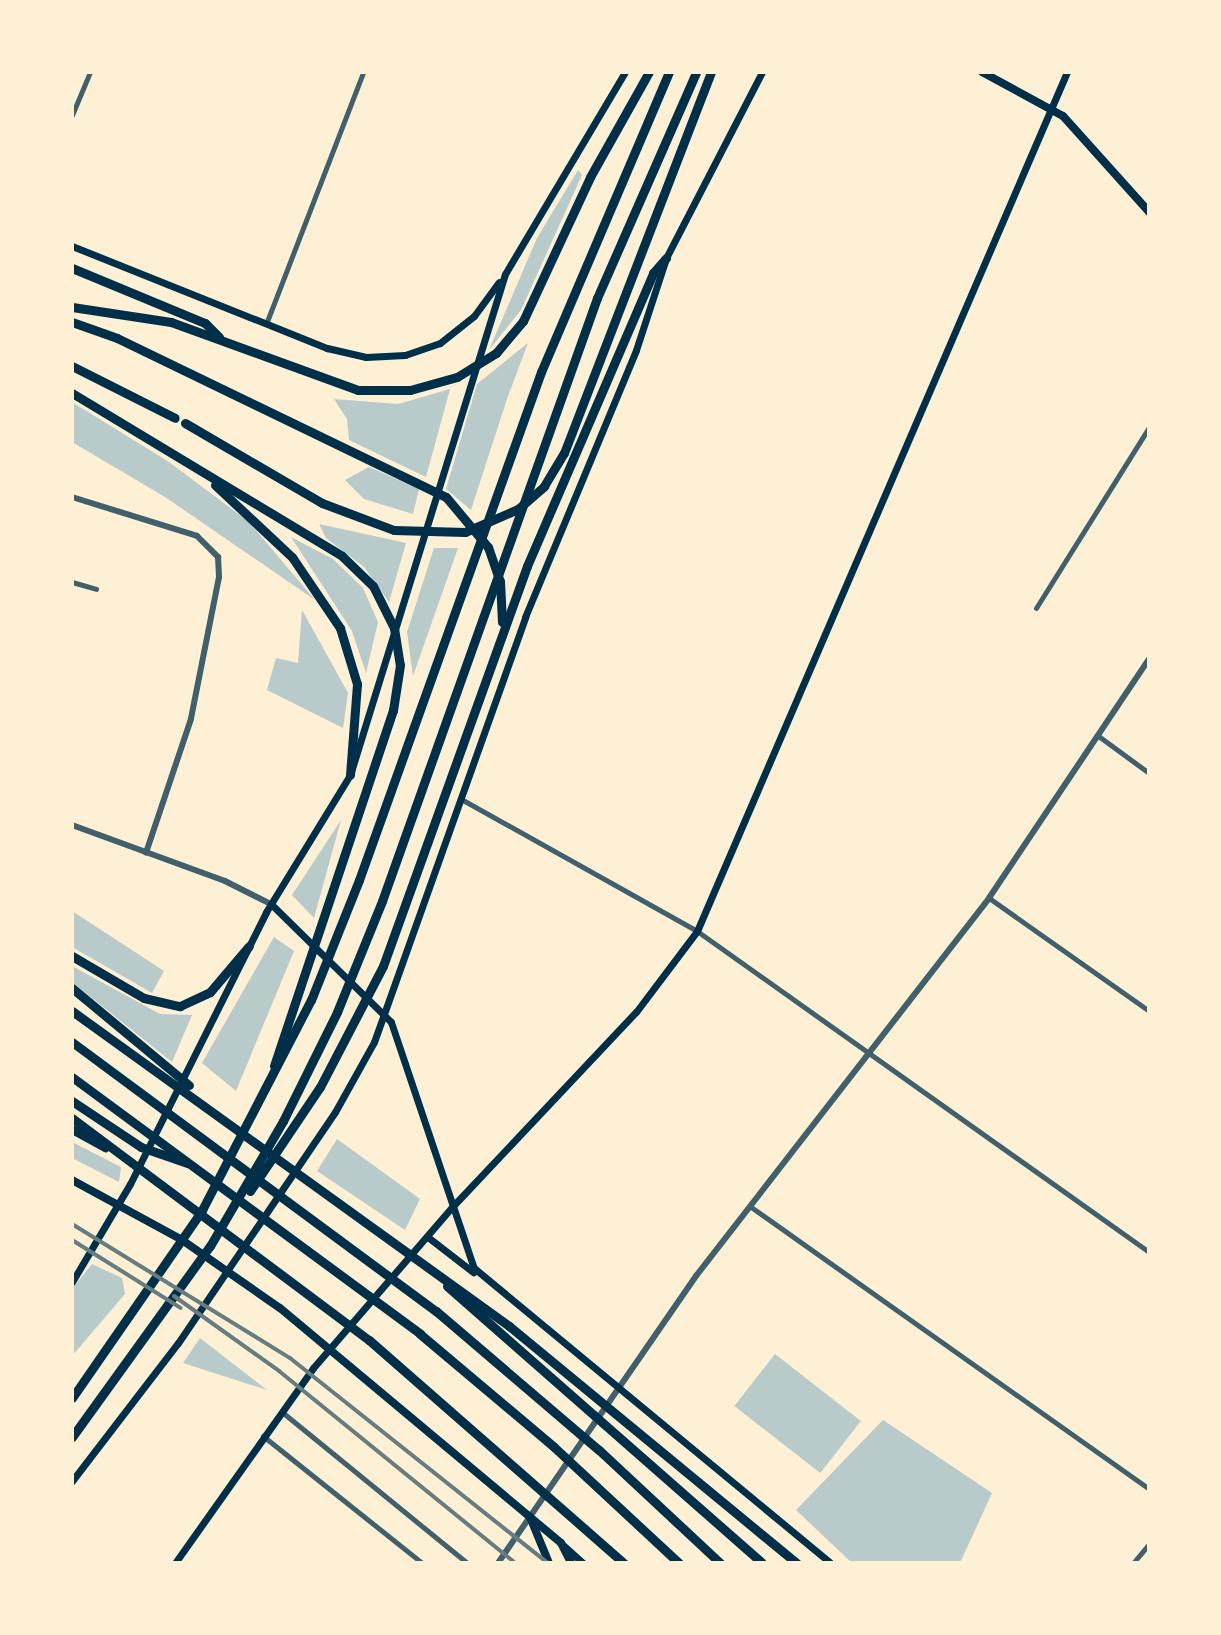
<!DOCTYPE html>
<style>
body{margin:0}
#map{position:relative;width:1221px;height:1635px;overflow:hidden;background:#fdf0d5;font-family:Rubik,sans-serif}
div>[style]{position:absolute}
.green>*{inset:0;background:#b9caca;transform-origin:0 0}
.minor>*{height:5px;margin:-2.5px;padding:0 2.5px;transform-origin:2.5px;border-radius:2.5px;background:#3f606c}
.tertiary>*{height:6px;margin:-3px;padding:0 3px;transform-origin:3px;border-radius:3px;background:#3f606c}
.secondary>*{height:7px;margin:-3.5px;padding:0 3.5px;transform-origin:3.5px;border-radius:3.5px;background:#003049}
.primary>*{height:8px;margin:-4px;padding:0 4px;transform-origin:4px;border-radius:4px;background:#003049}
.motorway>*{height:9px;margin:-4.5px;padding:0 4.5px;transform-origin:4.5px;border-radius:4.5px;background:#003049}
.rail>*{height:4px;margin:-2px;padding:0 2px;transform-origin:2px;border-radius:2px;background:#657d81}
span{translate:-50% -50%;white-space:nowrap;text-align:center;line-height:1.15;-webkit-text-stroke:6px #fdf0d5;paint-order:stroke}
.frame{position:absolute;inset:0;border:74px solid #fdf0d5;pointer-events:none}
</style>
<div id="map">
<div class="green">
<i style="clip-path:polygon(578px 170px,582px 175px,521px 310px,489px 350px,537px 238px)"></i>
<i style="clip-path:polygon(528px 343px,507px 399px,471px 510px,446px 489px,477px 384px)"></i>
<i style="clip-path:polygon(450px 389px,426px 477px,349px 440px,347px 419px,334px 399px,398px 404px)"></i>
<i style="clip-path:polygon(72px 402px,169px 462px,249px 522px,315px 600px,165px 497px,72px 442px)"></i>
<i style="clip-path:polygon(369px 467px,419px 489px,413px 514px,364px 499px,345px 480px)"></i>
<i style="clip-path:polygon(319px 524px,406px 543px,389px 602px,364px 567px,326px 538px)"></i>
<i style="clip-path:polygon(291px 537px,333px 559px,363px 588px,378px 622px,366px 673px,352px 631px)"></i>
<i style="clip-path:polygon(434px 548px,458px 548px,413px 676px,407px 632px)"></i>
<i style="clip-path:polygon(302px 610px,348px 693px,343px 728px,267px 690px,276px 658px,298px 663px)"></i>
<i style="clip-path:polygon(341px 820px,314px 918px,292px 895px)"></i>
<i style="clip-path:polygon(72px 911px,164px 971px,152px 993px,72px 947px)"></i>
<i style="clip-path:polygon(274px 937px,294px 951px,236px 1091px,202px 1063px)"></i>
<i style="clip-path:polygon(72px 966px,160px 1014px,192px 1015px,172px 1062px,72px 982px)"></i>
<i style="clip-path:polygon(337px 1139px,420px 1199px,405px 1230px,317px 1171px)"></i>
<i style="clip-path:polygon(72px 1142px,121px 1167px,119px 1182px,72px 1158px)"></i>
<i style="clip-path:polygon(92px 1264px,122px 1278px,125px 1294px,72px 1356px,72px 1289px)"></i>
<i style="clip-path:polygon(200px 1338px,267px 1390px,183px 1363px)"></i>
<i style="left:775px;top:1354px;width:109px;height:66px;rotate:38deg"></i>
<i style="clip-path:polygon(883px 1420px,992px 1493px,960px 1563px,852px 1563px,796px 1510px)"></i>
</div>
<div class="minor">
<i style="left:72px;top:115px;width:47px;rotate:-67.3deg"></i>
<i style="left:266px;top:324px;width:270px;rotate:-68.9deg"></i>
<i style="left:72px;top:582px;width:25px;rotate:16deg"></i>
<i style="left:1036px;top:608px;width:213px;rotate:-58deg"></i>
<i style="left:1097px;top:735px;width:64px;rotate:36.2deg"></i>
<i style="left:461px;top:799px;width:270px;rotate:29.2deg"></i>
<i style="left:697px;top:931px;width:554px;rotate:35.38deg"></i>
<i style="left:989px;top:898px;width:196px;rotate:35.2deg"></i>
<i style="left:751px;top:1207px;width:488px;rotate:35.3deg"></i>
<i style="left:282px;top:1412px;width:239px;rotate:39.2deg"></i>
<i style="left:263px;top:1436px;width:203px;rotate:38.6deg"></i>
<i style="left:1133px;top:1563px;width:25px;rotate:-50deg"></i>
</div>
<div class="tertiary">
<i style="left:72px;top:497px;width:131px;rotate:17.3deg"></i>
<i style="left:197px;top:536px;width:30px;rotate:45deg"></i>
<i style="left:218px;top:557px;width:20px;rotate:87deg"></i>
<i style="left:219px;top:577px;width:145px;rotate:101.2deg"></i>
<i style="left:191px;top:719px;width:141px;rotate:108.6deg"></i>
<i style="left:72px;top:825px;width:163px;rotate:20.1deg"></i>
<i style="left:225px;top:881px;width:51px;rotate:26.6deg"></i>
<i style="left:498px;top:1563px;width:349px;rotate:-55.4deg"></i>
<i style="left:696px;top:1276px;width:478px;rotate:-52.2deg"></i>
<i style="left:989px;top:898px;width:288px;rotate:-56.2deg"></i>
</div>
<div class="secondary">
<i style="left:72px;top:246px;width:275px;rotate:21.8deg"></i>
<i style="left:327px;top:348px;width:40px;rotate:13deg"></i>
<i style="left:366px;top:357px;width:39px;rotate:-3deg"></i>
<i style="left:405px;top:355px;width:37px;rotate:-19deg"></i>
<i style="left:440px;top:343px;width:43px;rotate:-38.5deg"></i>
<i style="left:474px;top:316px;width:42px;rotate:-53.7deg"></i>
<i style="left:271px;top:904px;width:168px;rotate:44.5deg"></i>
<i style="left:391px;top:1022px;width:260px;rotate:71.4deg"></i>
<i style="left:474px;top:1268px;width:462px;rotate:39.6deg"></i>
<i style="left:429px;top:1238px;width:56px;rotate:37.7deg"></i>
<i style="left:72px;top:1282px;width:114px;rotate:-59.4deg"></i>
<i style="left:130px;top:1184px;width:304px;rotate:-63.4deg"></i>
<i style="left:266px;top:912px;width:161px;rotate:-58.5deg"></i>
<i style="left:350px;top:775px;width:524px;rotate:-72.81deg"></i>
<i style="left:505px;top:274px;width:235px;rotate:-59.3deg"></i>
<i style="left:72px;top:1481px;width:174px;rotate:-52.5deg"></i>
<i style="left:178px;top:1343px;width:279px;rotate:-55.8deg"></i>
<i style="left:335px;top:1112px;width:80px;rotate:-60.9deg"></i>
<i style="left:374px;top:1042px;width:451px;rotate:-70.4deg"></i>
<i style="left:525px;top:617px;width:289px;rotate:-67.4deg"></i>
<i style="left:636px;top:350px;width:97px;rotate:-71.9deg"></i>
<i style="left:666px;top:258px;width:209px;rotate:-62.7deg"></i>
<i style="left:563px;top:1545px;width:27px;rotate:42deg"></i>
<i style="left:175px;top:1563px;width:239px;rotate:-54.7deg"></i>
<i style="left:313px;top:1368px;width:213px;rotate:-49.2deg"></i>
<i style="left:452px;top:1207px;width:268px;rotate:-46.7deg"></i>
<i style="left:636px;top:1012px;width:101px;rotate:-53deg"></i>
<i style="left:697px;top:931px;width:935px;rotate:-66.7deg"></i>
</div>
<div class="primary">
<i style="left:982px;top:72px;width:92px;rotate:28.5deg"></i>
<i style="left:1063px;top:116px;width:129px;rotate:48.1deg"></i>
<i style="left:72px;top:1180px;width:125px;rotate:28.6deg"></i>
<i style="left:182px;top:1240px;width:119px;rotate:34.8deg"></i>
<i style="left:280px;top:1308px;width:366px;rotate:39.9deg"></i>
<i style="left:561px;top:1543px;width:22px;rotate:63deg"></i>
<i style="left:530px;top:1517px;width:50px;rotate:67.6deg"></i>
</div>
<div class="motorway">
<i style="left:72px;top:268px;width:144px;rotate:22.5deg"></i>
<i style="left:205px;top:323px;width:20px;rotate:45deg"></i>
<i style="left:72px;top:307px;width:100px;rotate:8.6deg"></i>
<i style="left:171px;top:322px;width:199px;rotate:20deg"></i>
<i style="left:358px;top:390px;width:52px"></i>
<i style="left:410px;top:390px;width:49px;rotate:-15.5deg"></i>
<i style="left:457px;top:377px;width:46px;rotate:-31.6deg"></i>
<i style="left:496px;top:353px;width:42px;rotate:-49.8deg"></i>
<i style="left:523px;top:321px;width:159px;rotate:-65deg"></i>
<i style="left:590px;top:177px;width:120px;rotate:-60.7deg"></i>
<i style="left:72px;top:322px;width:48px;rotate:19.6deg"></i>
<i style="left:117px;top:338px;width:365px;rotate:25.8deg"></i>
<i style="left:446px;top:497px;width:65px;rotate:50deg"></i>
<i style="left:488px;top:547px;width:36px;rotate:71deg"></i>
<i style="left:500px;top:581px;width:41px;rotate:87.2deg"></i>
<i style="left:72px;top:366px;width:115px;rotate:26.8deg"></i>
<i style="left:72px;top:393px;width:315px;rotate:31.1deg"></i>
<i style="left:342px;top:556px;width:43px;rotate:44.1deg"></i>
<i style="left:373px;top:586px;width:47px;rotate:63.4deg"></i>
<i style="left:394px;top:628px;width:37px;rotate:81deg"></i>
<i style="left:400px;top:665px;width:46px;rotate:98.8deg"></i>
<i style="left:393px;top:710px;width:375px;rotate:108.5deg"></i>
<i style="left:185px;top:423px;width:159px;rotate:30.3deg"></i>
<i style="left:322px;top:503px;width:77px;rotate:20.6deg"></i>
<i style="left:394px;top:530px;width:71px;rotate:1.6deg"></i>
<i style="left:465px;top:532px;width:58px;rotate:-23.5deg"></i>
<i style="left:518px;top:509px;width:35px;rotate:-41deg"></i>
<i style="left:544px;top:486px;width:39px;rotate:-59deg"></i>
<i style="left:564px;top:453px;width:408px;rotate:-68.9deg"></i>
<i style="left:215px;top:485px;width:105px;rotate:43.1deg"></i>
<i style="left:292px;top:557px;width:86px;rotate:55.9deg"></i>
<i style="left:340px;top:628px;width:59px;rotate:73.1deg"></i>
<i style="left:357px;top:684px;width:91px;rotate:94.4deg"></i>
<i style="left:72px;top:956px;width:83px;rotate:30.3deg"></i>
<i style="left:144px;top:998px;width:37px;rotate:13deg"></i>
<i style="left:180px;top:1006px;width:33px;rotate:-25deg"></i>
<i style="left:210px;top:992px;width:60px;rotate:-49.7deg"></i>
<i style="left:72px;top:988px;width:152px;rotate:39.7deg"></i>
<i style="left:72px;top:1011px;width:539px;rotate:35.78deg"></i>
<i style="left:509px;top:1326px;width:373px;rotate:39.5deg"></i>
<i style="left:72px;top:1042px;width:453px;rotate:36.5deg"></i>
<i style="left:436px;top:1311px;width:214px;rotate:40.5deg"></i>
<i style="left:599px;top:1450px;width:166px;rotate:43deg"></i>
<i style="left:72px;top:1077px;width:433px;rotate:36.4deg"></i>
<i style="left:420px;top:1334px;width:175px;rotate:40.1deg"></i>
<i style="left:554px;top:1447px;width:171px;rotate:42.9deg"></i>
<i style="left:72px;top:1101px;width:83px;rotate:33.7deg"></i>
<i style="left:141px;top:1147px;width:49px;rotate:19.2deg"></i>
<i style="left:72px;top:1118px;width:371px;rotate:36.8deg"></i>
<i style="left:369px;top:1340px;width:339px;rotate:41.2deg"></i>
<i style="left:72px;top:1129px;width:38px;rotate:29deg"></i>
<i style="left:250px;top:1191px;width:125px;rotate:-56.1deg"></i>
<i style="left:320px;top:1087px;width:136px;rotate:-62.5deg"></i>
<i style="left:383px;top:966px;width:425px;rotate:-70.2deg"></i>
<i style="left:527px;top:566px;width:319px;rotate:-66.7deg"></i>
<i style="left:653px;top:273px;width:20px;rotate:-49deg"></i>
<i style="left:447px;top:1286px;width:419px;rotate:41.3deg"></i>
<i style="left:72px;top:1398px;width:229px;rotate:-55.3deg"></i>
<i style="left:202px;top:1210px;width:237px;rotate:-62.6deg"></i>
<i style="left:311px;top:1000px;width:129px;rotate:-68.2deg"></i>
<i style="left:359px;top:880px;width:540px;rotate:-70.29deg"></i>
<i style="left:541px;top:372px;width:326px;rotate:-66.9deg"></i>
<i style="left:72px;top:1437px;width:236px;rotate:-54.2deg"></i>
<i style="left:210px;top:1246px;width:145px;rotate:-59.7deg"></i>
<i style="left:283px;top:1121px;width:122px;rotate:-63.6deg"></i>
<i style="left:337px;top:1012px;width:120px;rotate:-67.9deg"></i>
<i style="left:382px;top:901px;width:640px;rotate:-70.38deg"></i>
<i style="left:597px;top:298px;width:247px;rotate:-66.3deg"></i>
</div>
<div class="rail">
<i style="left:72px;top:1224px;width:256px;rotate:31.6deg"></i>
<i style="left:290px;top:1358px;width:330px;rotate:38.5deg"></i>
<i style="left:72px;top:1240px;width:128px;rotate:32deg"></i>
<i style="left:174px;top:1296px;width:129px;rotate:35.5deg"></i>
<i style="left:279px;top:1371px;width:304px;rotate:39.1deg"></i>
</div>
<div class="frame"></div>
</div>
